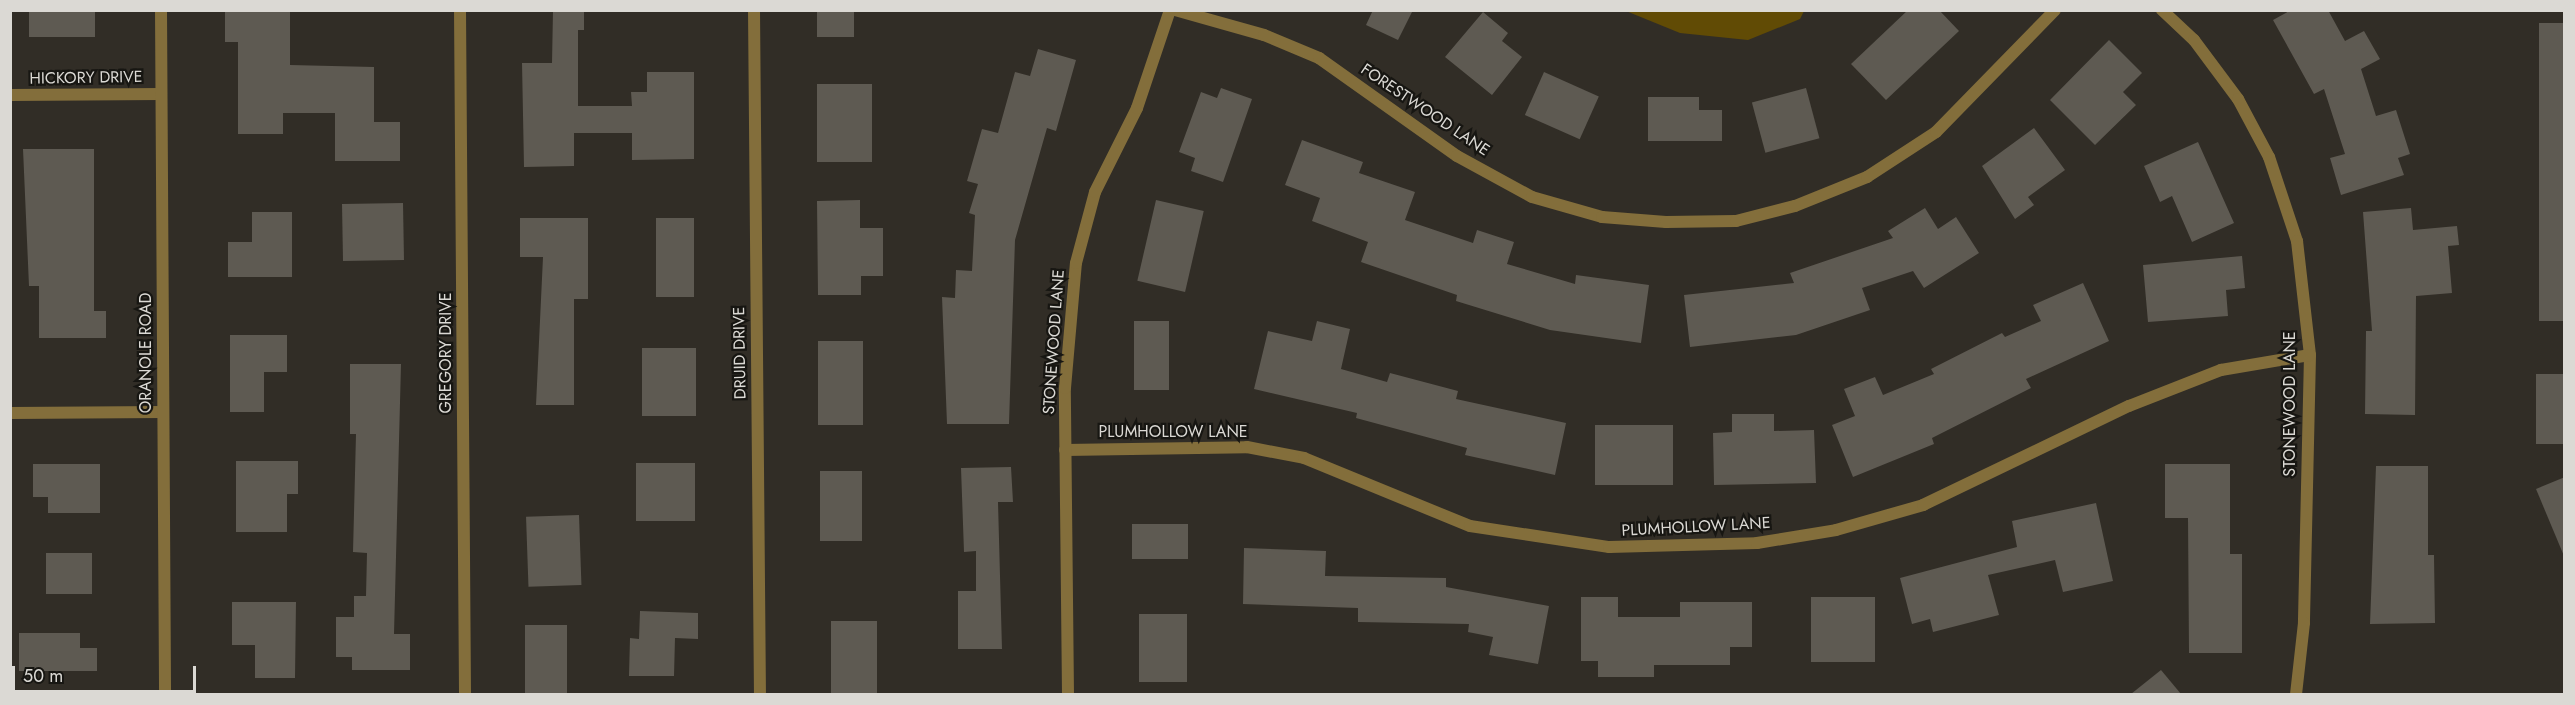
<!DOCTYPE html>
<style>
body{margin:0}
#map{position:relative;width:2575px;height:705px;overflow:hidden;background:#312d26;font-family:Jost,sans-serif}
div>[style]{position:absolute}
.water>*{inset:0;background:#614b05}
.building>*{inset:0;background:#5e5a52;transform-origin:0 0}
.minor>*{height:12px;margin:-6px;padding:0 6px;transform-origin:6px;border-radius:6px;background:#836e3b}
.tertiary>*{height:12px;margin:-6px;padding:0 6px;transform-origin:6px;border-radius:6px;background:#836e3b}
span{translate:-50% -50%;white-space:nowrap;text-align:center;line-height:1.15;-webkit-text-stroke:4.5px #171612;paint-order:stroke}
.street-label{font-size:16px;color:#dbd9d4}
.frame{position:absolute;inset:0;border:12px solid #dbd9d4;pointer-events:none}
.scale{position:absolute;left:12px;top:666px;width:184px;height:27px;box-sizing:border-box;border:3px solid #dbd9d4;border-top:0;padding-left:8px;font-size:18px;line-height:21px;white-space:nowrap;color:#dbd9d4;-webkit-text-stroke:4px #171612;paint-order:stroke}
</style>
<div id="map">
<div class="water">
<i style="clip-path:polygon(1626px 11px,1804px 10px,1804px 11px,1800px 19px,1748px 40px,1680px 33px)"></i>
</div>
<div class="building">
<i style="left:29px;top:10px;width:66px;height:27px"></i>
<i style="clip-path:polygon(225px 10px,290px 10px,290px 65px,374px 67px,374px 122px,400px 122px,400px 161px,335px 161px,335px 113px,283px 113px,283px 134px,238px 134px,238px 42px,225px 42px)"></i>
<i style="clip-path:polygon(553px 10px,584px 10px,584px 30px,578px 30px,578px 106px,632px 106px,631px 92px,647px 92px,647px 72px,694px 72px,694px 159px,632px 160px,632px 133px,574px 133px,574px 166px,524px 167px,522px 63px,552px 63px)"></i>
<i style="left:817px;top:10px;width:37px;height:27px"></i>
<i style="clip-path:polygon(1373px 10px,1413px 10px,1398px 40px,1366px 25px)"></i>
<i style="clip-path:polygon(1908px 10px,1939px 10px,1959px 31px,1886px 100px,1851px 64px)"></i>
<i style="clip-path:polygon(2291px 10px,2328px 10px,2345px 41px,2364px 31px,2380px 59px,2361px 69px,2376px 116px,2396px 110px,2410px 154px,2398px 158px,2404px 175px,2341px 195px,2330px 158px,2345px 154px,2324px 89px,2314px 94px,2273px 20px)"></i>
<i style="clip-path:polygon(1483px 12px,1508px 33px,1502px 41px,1522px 57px,1492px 95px,1445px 57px)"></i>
<i style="left:2539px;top:23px;width:26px;height:298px"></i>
<i style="clip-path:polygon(2109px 40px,2142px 73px,2123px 92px,2136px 105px,2095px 145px,2050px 100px)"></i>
<i style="clip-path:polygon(1038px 49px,1076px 60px,1056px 131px,1047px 128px,1015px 240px,1009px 424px,947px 424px,942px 297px,955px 298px,956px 270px,972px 271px,975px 215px,969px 213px,978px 184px,967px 181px,982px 129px,998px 133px,1015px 72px,1030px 76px)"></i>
<i style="left:1544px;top:72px;width:60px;height:47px;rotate:24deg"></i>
<i style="left:817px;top:84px;width:55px;height:78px"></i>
<i style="clip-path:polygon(1221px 88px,1252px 99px,1223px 182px,1191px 171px,1195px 158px,1179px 152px,1201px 92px,1217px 98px)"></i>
<i style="left:1806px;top:88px;width:52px;height:56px;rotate:75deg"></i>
<i style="clip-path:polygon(1648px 97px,1699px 97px,1699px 110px,1722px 110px,1722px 141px,1648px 141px)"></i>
<i style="clip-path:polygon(2034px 128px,2065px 170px,2028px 197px,2034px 205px,2015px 219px,1982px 166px)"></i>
<i style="clip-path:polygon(1302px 140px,1363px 162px,1359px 173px,1415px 192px,1405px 220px,1473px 243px,1477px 230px,1514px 242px,1507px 264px,1575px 284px,1576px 275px,1649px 285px,1641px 343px,1550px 330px,1456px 301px,1457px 295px,1361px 262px,1368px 242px,1312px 221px,1320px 198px,1285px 185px)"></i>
<i style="clip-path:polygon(2198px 142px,2234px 223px,2192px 242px,2172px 196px,2160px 202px,2144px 166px)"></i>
<i style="clip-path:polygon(23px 149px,94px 149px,94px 311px,106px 311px,106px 338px,39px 338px,39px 286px,29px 286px)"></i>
<i style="clip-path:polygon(860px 200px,860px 228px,883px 228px,883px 276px,861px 276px,861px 295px,818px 295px,817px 201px)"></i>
<i style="left:1156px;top:200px;width:49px;height:83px;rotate:13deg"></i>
<i style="left:403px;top:203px;width:57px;height:61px;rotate:89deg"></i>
<i style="clip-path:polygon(1925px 208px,1938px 229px,1956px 217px,1979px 253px,1924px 288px,1913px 271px,1862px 288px,1870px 310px,1796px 335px,1690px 347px,1684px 295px,1794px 283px,1790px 273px,1893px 238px,1888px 231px)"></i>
<i style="clip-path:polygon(2411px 208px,2413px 230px,2457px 226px,2459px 245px,2448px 246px,2452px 293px,2416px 296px,2415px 415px,2365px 414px,2366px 331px,2372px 331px,2363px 212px)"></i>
<i style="clip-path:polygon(252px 212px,292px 212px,292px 277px,228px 277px,228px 242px,252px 242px)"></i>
<i style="clip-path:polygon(520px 218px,588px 218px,588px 299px,574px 299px,574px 405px,536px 405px,543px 257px,520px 257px)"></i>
<i style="left:656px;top:218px;width:38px;height:79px"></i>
<i style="clip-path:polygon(2242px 256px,2245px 288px,2226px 290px,2228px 316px,2148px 322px,2143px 265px)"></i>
<i style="clip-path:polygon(2083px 283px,2109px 341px,2026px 379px,2031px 388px,1932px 438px,1934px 444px,1853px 477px,1832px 425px,1855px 416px,1844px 389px,1875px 377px,1883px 395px,1934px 374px,1931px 369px,2002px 333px,2005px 337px,2041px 321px,2033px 305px)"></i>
<i style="left:1134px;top:321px;width:35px;height:69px"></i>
<i style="clip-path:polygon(1317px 321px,1350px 329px,1341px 369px,1387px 382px,1390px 373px,1458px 391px,1456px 399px,1566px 423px,1555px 475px,1465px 455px,1467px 448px,1356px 418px,1357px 413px,1254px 389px,1268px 331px,1312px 341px)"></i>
<i style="clip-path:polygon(230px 335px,287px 335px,287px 372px,264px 372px,264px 412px,230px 412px)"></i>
<i style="left:818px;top:341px;width:45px;height:84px"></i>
<i style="left:642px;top:348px;width:54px;height:68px"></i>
<i style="clip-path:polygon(350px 364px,401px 364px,394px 634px,410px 634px,410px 670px,352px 670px,352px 657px,336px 657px,336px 617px,354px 617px,354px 596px,366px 596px,367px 553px,353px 552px,356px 434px,350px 434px)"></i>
<i style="left:2536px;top:374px;width:29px;height:70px"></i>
<i style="clip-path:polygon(1732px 414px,1774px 414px,1774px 431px,1814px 430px,1816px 483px,1714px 485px,1713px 433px,1732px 432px)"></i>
<i style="left:1595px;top:425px;width:78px;height:60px"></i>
<i style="clip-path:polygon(236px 461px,298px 461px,298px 494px,287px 494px,287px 532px,236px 532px)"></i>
<i style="left:636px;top:463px;width:59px;height:58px"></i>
<i style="clip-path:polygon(33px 464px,100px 464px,100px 513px,48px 513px,48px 497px,33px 497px)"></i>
<i style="clip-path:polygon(2165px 464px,2230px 464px,2230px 554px,2242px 554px,2242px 653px,2189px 653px,2188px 518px,2165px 518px)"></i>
<i style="clip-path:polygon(2376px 466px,2428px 466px,2428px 555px,2434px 555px,2435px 623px,2370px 624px)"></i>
<i style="clip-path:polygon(1011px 467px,1013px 502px,998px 502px,1002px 649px,958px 649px,958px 591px,976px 591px,976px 551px,964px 552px,961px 468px)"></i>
<i style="left:820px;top:471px;width:42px;height:70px"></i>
<i style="clip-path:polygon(2565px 477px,2565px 556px,2564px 556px,2536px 489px)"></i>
<i style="clip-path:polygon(2096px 503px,2113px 581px,2063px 592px,2055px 560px,1988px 575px,1999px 615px,1933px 632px,1930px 619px,1912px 624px,1900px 578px,2017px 547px,2012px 521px)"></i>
<i style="left:579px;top:515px;width:70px;height:53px;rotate:88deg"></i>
<i style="left:1132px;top:524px;width:56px;height:35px"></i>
<i style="clip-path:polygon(1244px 548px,1326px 551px,1325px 576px,1446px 578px,1446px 587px,1549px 606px,1538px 664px,1489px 655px,1493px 637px,1468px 632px,1469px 624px,1358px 622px,1358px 608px,1243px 604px)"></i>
<i style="left:46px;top:553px;width:46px;height:41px"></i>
<i style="clip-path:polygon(1581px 597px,1618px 597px,1618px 617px,1680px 617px,1680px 602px,1752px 602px,1752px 647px,1730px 647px,1730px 665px,1654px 665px,1654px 677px,1598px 677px,1598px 661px,1581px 661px)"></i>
<i style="left:1811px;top:597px;width:64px;height:65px"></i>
<i style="clip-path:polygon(232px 602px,296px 602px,295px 678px,255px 678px,255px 645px,232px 645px)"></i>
<i style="clip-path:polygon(640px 611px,698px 613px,698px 639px,675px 638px,674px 676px,629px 676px,630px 638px,639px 639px)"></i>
<i style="left:1139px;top:614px;width:48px;height:68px"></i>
<i style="left:831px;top:621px;width:46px;height:73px"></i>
<i style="left:525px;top:625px;width:42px;height:69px"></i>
<i style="clip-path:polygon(19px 633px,80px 633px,80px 648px,97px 648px,97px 671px,19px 671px)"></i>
<i style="clip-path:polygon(2161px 670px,2181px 694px,2131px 694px)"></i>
</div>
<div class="minor">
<i style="left:460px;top:10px;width:684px;rotate:89.58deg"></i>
<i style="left:754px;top:10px;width:684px;rotate:89.5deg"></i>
<i style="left:1175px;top:10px;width:92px;rotate:15.7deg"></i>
<i style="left:1264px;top:35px;width:60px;rotate:22.7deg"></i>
<i style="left:1319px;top:58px;width:169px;rotate:35.4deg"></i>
<i style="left:1457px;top:156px;width:85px;rotate:28.7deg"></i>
<i style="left:1532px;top:197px;width:73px;rotate:15.9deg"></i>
<i style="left:1602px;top:217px;width:64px;rotate:4.5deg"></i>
<i style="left:1666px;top:222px;width:70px;rotate:-0.8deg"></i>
<i style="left:1736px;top:221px;width:61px;rotate:-14.3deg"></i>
<i style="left:1795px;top:206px;width:78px;rotate:-21.9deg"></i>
<i style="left:1867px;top:177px;width:82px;rotate:-33.1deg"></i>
<i style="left:1936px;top:132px;width:170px;rotate:-45.7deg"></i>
<i style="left:2162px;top:10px;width:44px;rotate:43.2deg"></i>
<i style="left:2194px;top:40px;width:74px;rotate:53.3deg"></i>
<i style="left:2238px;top:99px;width:66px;rotate:61.9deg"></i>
<i style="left:2269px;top:157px;width:89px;rotate:71.6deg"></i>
<i style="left:2297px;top:241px;width:115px;rotate:83.5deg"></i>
<i style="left:2310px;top:355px;width:268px;rotate:91.3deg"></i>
<i style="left:2304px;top:623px;width:71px;rotate:96.4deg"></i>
<i style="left:10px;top:95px;width:151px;rotate:-0.4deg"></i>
<i style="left:10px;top:413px;width:153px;rotate:-0.4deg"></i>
<i style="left:1065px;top:450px;width:182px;rotate:-0.9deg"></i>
<i style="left:1247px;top:447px;width:58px;rotate:10.9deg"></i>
<i style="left:1304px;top:458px;width:179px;rotate:22.3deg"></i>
<i style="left:1470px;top:526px;width:141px;rotate:8.6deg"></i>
<i style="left:1609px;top:547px;width:148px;rotate:-1.5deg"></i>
<i style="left:1757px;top:543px;width:80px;rotate:-9.3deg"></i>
<i style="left:1836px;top:530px;width:91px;rotate:-16deg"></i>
<i style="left:1923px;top:505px;width:229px;rotate:-25.7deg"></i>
<i style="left:2129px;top:406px;width:99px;rotate:-21.4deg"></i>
<i style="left:2221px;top:370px;width:90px;rotate:-9.6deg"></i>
<i style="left:1068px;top:694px;width:306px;rotate:-90.6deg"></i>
<i style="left:1065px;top:388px;width:125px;rotate:-85deg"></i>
<i style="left:1076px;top:263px;width:73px;rotate:-75deg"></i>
<i style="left:1095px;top:192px;width:94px;rotate:-63.4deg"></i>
<i style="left:1137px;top:108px;width:103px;rotate:-71.4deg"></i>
</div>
<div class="tertiary">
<i style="left:161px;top:10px;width:684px;rotate:89.66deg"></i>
</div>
<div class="street-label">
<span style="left:86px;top:78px;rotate:-1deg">HICKORY DRIVE</span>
<span style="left:1425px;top:110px;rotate:34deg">FORESTWOOD LANE</span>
<span style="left:1054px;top:342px;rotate:-86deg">STONEWOOD LANE</span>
<span style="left:146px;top:353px;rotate:-90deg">ORANOLE ROAD</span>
<span style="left:446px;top:353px;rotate:-90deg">GREGORY DRIVE</span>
<span style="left:740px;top:353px;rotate:-91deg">DRUID DRIVE</span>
<span style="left:2290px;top:404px;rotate:-90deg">STONEWOOD LANE</span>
<span style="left:1173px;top:432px">PLUMHOLLOW LANE</span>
<span style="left:1696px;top:527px;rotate:-3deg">PLUMHOLLOW LANE</span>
</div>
<div class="frame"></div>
<div class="scale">50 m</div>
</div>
